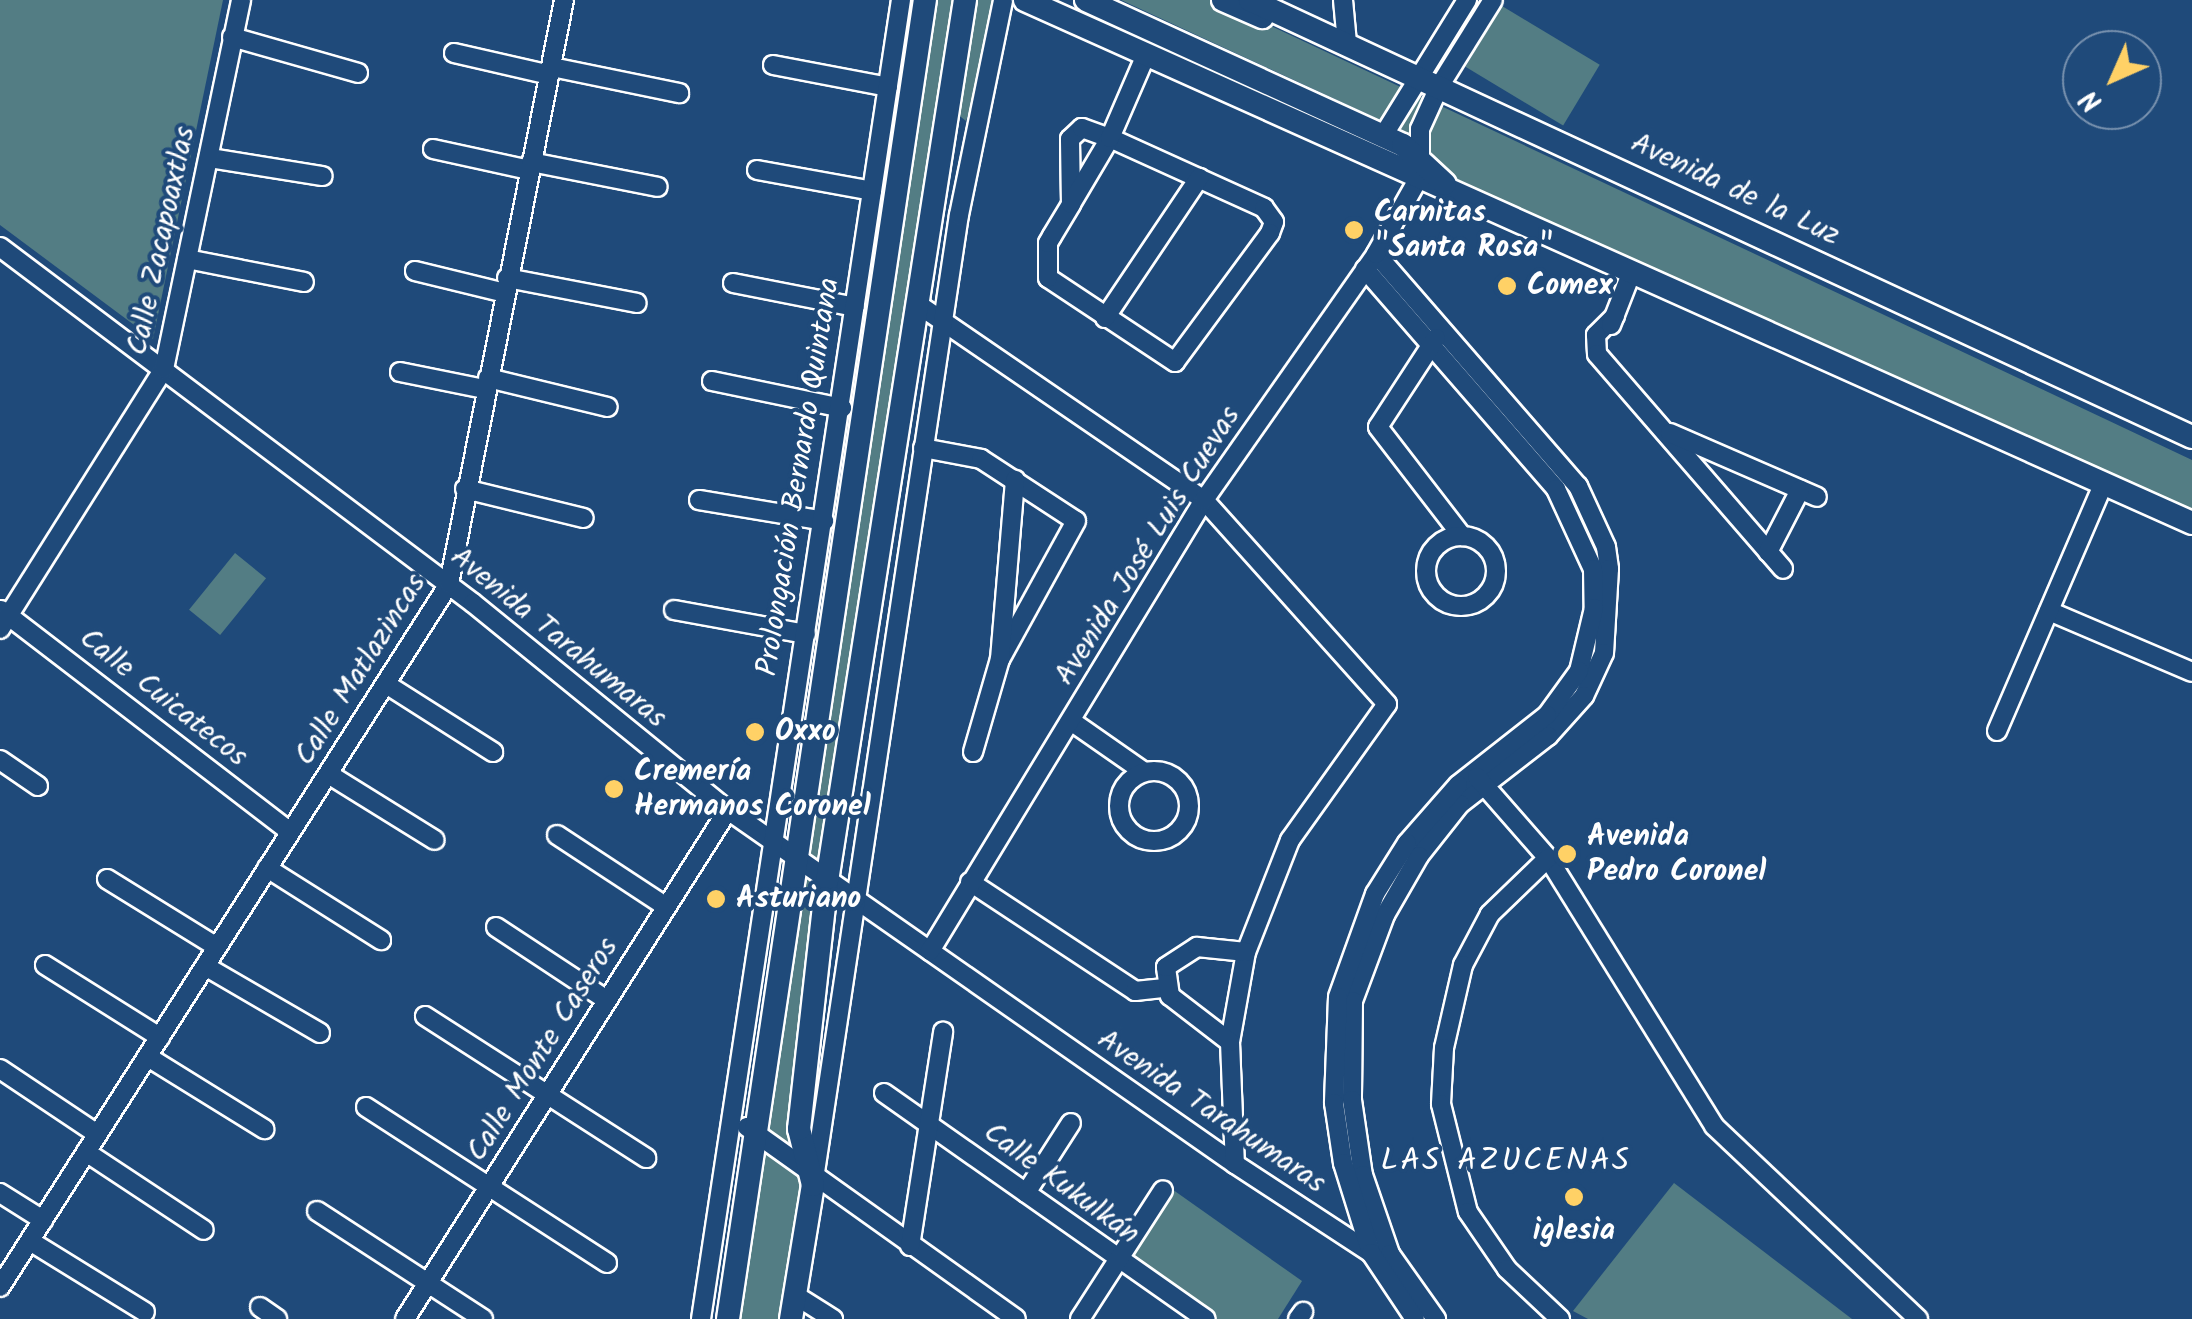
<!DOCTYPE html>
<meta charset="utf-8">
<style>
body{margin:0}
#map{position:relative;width:2192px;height:1319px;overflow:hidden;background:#1f4a7a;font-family:Kalam,sans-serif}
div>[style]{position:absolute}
.green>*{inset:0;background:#537d84;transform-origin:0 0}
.roads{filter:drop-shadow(2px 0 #fff) drop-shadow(-2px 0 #fff) drop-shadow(0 2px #fff) drop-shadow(0 -2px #fff)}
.minor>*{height:18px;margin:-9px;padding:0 9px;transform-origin:9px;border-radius:9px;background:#1f4a7a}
.minor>.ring{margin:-9px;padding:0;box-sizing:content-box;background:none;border:18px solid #1f4a7a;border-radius:50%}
.major>*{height:22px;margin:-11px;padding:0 11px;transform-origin:11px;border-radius:11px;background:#1f4a7a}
.dots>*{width:28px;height:28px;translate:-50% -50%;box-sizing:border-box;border:5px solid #1f4a7a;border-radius:50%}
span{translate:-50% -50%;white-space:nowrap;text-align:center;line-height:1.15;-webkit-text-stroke:8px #1f4a7a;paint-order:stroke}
.street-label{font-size:30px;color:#fff}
.poi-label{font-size:30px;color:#fff;font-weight:700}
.left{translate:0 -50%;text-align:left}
.neighbourhood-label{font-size:32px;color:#fff;letter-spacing:2.5px}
.north{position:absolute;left:2062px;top:30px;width:100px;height:100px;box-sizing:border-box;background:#1f4a7a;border:2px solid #7992af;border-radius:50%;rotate:225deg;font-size:28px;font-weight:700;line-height:40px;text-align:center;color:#fff}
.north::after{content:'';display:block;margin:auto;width:35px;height:45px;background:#ffd166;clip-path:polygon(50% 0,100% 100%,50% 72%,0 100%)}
</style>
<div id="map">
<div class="green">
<i style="clip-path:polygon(0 0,223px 0,153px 339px,0 225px)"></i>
<i style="clip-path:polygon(928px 0,1005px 0,966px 121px,952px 110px,872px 522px,802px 1182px,781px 1319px,739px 1319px)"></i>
<i style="clip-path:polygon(1121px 0,1216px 0,2192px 460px,2192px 517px,1455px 181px,1419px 138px)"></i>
<i style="left:1502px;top:6px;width:114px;height:71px;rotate:31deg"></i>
<i style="left:235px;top:553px;width:40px;height:73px;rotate:39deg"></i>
<i style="clip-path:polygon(1674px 1183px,1852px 1319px,1588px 1319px,1573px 1311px)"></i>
<i style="clip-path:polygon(1169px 1187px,1302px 1281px,1278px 1319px,1217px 1319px,1127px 1255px)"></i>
</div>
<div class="roads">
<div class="minor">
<i style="left:1343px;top:0;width:43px;rotate:84.7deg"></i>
<i style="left:232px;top:37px;width:131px;rotate:15.9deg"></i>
<i style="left:454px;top:53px;width:98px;rotate:12.9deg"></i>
<i style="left:773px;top:65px;width:117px;rotate:10.8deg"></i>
<i style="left:552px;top:67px;width:130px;rotate:11.6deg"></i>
<i style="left:1383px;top:136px;width:160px;rotate:-58.3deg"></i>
<i style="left:433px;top:149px;width:98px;rotate:12.3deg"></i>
<i style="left:210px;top:158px;width:114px;rotate:9.1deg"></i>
<i style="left:531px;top:162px;width:129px;rotate:11.1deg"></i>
<i style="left:757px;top:170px;width:117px;rotate:10.3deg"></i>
<i style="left:1071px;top:204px;width:65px;rotate:-90.9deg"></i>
<i style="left:1070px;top:139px;width:16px;rotate:-43deg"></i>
<i style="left:1082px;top:128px;width:30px;rotate:20deg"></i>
<i style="left:1110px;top:138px;width:169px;rotate:24.4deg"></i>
<i style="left:1264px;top:208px;width:17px;rotate:54deg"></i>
<i style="left:1274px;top:222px;width:12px;rotate:110deg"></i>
<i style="left:1270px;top:233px;width:160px;rotate:126.4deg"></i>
<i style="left:1175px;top:362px;width:152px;rotate:-146.5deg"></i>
<i style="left:1048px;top:278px;width:35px;rotate:-90deg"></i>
<i style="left:1048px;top:243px;width:8px;rotate:-60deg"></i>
<i style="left:1052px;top:236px;width:37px;rotate:-59deg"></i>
<i style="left:1071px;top:204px;width:77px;rotate:-59.4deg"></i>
<i style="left:1110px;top:138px;width:90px;rotate:-66.6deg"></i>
<i style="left:0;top:247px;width:592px;rotate:36.97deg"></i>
<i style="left:473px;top:603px;width:328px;rotate:39.1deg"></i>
<i style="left:728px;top:810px;width:618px;rotate:34.92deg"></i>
<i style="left:1235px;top:1164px;width:163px;rotate:33.2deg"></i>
<i style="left:1371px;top:1253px;width:19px;rotate:3deg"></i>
<i style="left:1376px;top:254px;width:308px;rotate:49deg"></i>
<i style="left:1578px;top:486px;width:67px;rotate:65.3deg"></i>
<i style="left:1606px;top:547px;width:22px;rotate:82deg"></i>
<i style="left:1609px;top:569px;width:84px;rotate:93.4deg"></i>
<i style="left:1604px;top:653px;width:47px;rotate:114.9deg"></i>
<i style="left:1584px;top:696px;width:54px;rotate:132deg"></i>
<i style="left:1548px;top:736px;width:111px;rotate:142.3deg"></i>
<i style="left:1460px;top:804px;width:66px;rotate:128.3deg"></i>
<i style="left:1419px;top:856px;width:68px;rotate:120deg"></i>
<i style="left:1385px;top:915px;width:92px;rotate:110.4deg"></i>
<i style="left:1353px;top:1001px;width:99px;rotate:90.6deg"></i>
<i style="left:1352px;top:1100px;width:76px;rotate:81.7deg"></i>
<i style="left:1363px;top:1175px;width:83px;rotate:71.1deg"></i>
<i style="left:1390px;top:1254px;width:80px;rotate:54.7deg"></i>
<i style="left:187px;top:259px;width:119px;rotate:11.1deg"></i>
<i style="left:1365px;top:269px;width:291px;rotate:49deg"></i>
<i style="left:1556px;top:489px;width:88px;rotate:65.2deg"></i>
<i style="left:1593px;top:569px;width:39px;rotate:89deg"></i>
<i style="left:1594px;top:608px;width:65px;rotate:103.4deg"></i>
<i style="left:1579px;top:671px;width:54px;rotate:126deg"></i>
<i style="left:1547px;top:715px;width:113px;rotate:141.8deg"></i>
<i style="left:1458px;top:785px;width:77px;rotate:131.3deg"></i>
<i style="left:1407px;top:843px;width:60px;rotate:122.1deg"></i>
<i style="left:1375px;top:894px;width:109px;rotate:109.8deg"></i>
<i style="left:1338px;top:997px;width:106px;rotate:92.2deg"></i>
<i style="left:1334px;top:1103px;width:61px;rotate:81.5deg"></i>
<i style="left:1343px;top:1163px;width:94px;rotate:72.7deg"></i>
<i style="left:1371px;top:1253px;width:79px;rotate:56.3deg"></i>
<i style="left:415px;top:271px;width:93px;rotate:13.7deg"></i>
<i style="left:507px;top:278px;width:132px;rotate:10.9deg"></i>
<i style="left:733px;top:283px;width:124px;rotate:11.1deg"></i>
<i style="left:919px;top:305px;width:345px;rotate:34.4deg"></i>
<i style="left:1204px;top:500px;width:274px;rotate:48.1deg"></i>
<i style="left:1387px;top:704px;width:167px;rotate:125.5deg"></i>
<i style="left:1290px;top:840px;width:120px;rotate:111.4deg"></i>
<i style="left:1246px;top:952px;width:91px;rotate:100.1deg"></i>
<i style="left:1230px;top:1042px;width:122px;rotate:87.7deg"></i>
<i style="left:1615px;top:316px;width:27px;rotate:135deg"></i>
<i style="left:1596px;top:335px;width:19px;rotate:87deg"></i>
<i style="left:1597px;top:354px;width:284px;rotate:49.1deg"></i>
<i style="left:1105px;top:318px;width:169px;rotate:-56.1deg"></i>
<i style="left:1611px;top:325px;width:58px;rotate:-68.7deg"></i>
<i style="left:1436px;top:338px;width:106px;rotate:123.1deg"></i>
<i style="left:1378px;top:427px;width:138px;rotate:52.4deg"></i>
<i style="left:400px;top:372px;width:86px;rotate:11.4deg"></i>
<i style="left:488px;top:378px;width:123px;rotate:13.6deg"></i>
<i style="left:712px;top:381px;width:133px;rotate:11.7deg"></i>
<i style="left:1670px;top:433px;width:160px;rotate:23.5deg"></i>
<i style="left:923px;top:448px;width:59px;rotate:10.7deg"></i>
<i style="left:981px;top:459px;width:113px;rotate:33.1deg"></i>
<i style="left:1076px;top:521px;width:158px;rotate:118.8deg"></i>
<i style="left:465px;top:489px;width:122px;rotate:13.7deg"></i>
<i style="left:699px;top:500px;width:127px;rotate:9.5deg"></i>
<i class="ring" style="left:1426px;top:536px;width:52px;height:52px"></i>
<i style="left:1768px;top:552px;width:70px;rotate:-62.7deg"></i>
<i style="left:1px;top:610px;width:364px;rotate:37.5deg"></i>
<i style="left:674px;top:610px;width:134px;rotate:10.3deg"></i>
<i style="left:2049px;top:611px;width:155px;rotate:23.1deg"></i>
<i style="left:0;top:629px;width:307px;rotate:-57.8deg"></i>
<i style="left:164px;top:369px;width:377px;rotate:-78.2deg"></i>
<i style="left:386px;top:684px;width:127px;rotate:32.4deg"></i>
<i style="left:1071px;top:721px;width:89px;rotate:34.9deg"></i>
<i style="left:1997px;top:731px;width:270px;rotate:-66.7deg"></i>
<i style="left:973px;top:752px;width:97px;rotate:-73.8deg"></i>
<i style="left:1000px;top:659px;width:180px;rotate:-85.2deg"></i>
<i style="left:0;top:760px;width:46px;rotate:34.4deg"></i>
<i class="ring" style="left:1119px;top:771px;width:52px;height:52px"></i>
<i style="left:330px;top:775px;width:123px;rotate:31.8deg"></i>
<i style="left:1477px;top:777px;width:108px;rotate:48.8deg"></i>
<i style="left:1548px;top:858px;width:315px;rotate:58.2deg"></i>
<i style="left:1714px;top:1126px;width:281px;rotate:43.4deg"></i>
<i style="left:557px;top:835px;width:129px;rotate:33.3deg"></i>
<i style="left:1548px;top:858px;width:81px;rotate:136deg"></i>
<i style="left:1490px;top:914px;width:58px;rotate:117.9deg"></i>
<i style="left:1463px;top:965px;width:85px;rotate:102.9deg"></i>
<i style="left:1444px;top:1048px;width:56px;rotate:93.1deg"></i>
<i style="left:1441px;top:1104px;width:111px;rotate:76deg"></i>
<i style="left:1468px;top:1212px;width:69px;rotate:55.6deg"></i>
<i style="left:1507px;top:1269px;width:73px;rotate:43.3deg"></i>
<i style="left:267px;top:868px;width:135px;rotate:32.3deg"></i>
<i style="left:107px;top:879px;width:129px;rotate:31.7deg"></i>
<i style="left:970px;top:882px;width:198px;rotate:33.4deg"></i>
<i style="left:1135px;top:991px;width:30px;rotate:-6deg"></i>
<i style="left:496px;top:927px;width:131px;rotate:33.4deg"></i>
<i style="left:930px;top:951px;width:528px;rotate:-58.72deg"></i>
<i style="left:1204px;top:500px;width:300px;rotate:-55deg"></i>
<i style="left:1376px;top:254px;width:90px;rotate:-60.6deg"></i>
<i style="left:1420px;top:176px;width:47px;rotate:-90deg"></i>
<i style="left:1420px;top:129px;width:48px;rotate:-65.6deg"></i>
<i style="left:1440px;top:85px;width:100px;rotate:-58.1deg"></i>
<i style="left:45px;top:965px;width:136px;rotate:32.1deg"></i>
<i style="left:205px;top:966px;width:133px;rotate:30.2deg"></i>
<i style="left:425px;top:1016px;width:263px;rotate:32.7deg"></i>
<i style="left:1230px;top:1042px;width:76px;rotate:-142.5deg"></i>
<i style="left:1170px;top:996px;width:29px;rotate:-98deg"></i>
<i style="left:1166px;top:967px;width:37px;rotate:-33deg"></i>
<i style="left:1197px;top:947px;width:49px;rotate:5.8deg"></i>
<i style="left:148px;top:1057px;width:137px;rotate:31.8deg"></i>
<i style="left:0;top:1069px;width:117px;rotate:33.8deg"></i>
<i style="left:884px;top:1093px;width:393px;rotate:35.1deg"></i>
<i style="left:366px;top:1107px;width:287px;rotate:32.9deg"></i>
<i style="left:747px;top:1127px;width:330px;rotate:35.5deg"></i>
<i style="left:86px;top:1152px;width:141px;rotate:33.5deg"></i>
<i style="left:814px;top:1179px;width:975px;rotate:-81.45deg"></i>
<i style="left:959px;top:215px;width:219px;rotate:-78.4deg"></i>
<i style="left:0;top:1193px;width:51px;rotate:32.1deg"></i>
<i style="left:1026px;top:1193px;width:83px;rotate:-57.3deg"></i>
<i style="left:317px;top:1211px;width:198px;rotate:33deg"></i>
<i style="left:30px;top:1241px;width:135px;rotate:31.7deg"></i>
<i style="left:910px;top:1246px;width:217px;rotate:-81.2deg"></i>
<i style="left:0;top:1287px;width:834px;rotate:-57.43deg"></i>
<i style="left:449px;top:584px;width:595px;rotate:-78.86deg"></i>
<i style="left:795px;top:1295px;width:45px;rotate:32.3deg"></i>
<i style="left:260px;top:1307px;width:21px;rotate:35deg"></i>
<i style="left:405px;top:1319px;width:603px;rotate:-57.6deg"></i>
<i style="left:701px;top:1319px;width:1334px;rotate:-81.38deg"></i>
<i style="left:1080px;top:1319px;width:153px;rotate:-57.2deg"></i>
<i style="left:1298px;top:1319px;width:9px;rotate:-54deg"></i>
</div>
<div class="major">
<i style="left:1025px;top:0;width:1279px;rotate:24.14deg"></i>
<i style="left:1086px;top:0;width:349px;rotate:24.6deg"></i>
<i style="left:1403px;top:145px;width:57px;rotate:42.9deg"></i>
<i style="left:1223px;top:0;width:43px;rotate:23.6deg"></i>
<i style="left:1250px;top:0;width:1038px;rotate:24.89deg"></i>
<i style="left:728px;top:1319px;width:1334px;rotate:-81.51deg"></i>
<i style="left:791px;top:1319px;width:136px;rotate:-80.7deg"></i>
<i style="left:813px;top:1185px;width:58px;rotate:-104deg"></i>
<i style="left:799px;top:1129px;width:250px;rotate:-83.6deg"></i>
<i style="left:827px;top:881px;width:892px;rotate:-81.1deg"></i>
</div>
</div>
<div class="dots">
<i style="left:1354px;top:230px;background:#ffd166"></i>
<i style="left:1507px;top:286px;background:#ffd166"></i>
<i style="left:755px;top:732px;background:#ffd166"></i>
<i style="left:614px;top:789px;background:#ffd166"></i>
<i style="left:1567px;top:854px;background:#ffd166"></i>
<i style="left:716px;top:899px;background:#ffd166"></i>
<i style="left:1574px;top:1197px;background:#ffd166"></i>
</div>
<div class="street-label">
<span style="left:1735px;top:190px;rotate:25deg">Avenida de la Luz</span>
<span style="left:162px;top:241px;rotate:-78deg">Calle Zacapoaxtlas</span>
<span style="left:799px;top:477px;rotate:-81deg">Prolongación Bernardo Quintana</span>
<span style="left:1148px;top:546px;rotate:-58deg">Avenida José Luis Cuevas</span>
<span style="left:558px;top:638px;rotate:39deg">Avenida Tarahumaras</span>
<span style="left:361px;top:670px;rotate:-58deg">Calle Matlazincas</span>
<span style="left:163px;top:698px;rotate:38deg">Calle Cuicatecos</span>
<span style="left:543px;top:1050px;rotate:-58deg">Calle Monte Caseros</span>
<span style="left:1211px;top:1112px;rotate:34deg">Avenida Tarahumaras</span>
<span style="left:1061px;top:1184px;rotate:36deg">Calle Kukulkán</span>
</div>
<div class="poi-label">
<span class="left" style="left:1374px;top:230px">Carnitas<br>"Santa Rosa"</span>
<span class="left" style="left:1527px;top:286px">Comex</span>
<span class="left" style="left:775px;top:732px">Oxxo</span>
<span class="left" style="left:634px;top:789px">Cremería<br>Hermanos Coronel</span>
<span class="left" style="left:1587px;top:854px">Avenida<br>Pedro Coronel</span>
<span class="left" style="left:736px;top:899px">Asturiano</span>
<span style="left:1574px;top:1231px">iglesia</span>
</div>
<div class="neighbourhood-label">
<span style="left:1506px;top:1162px">LAS AZUCENAS</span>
</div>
<div class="north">N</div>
</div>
